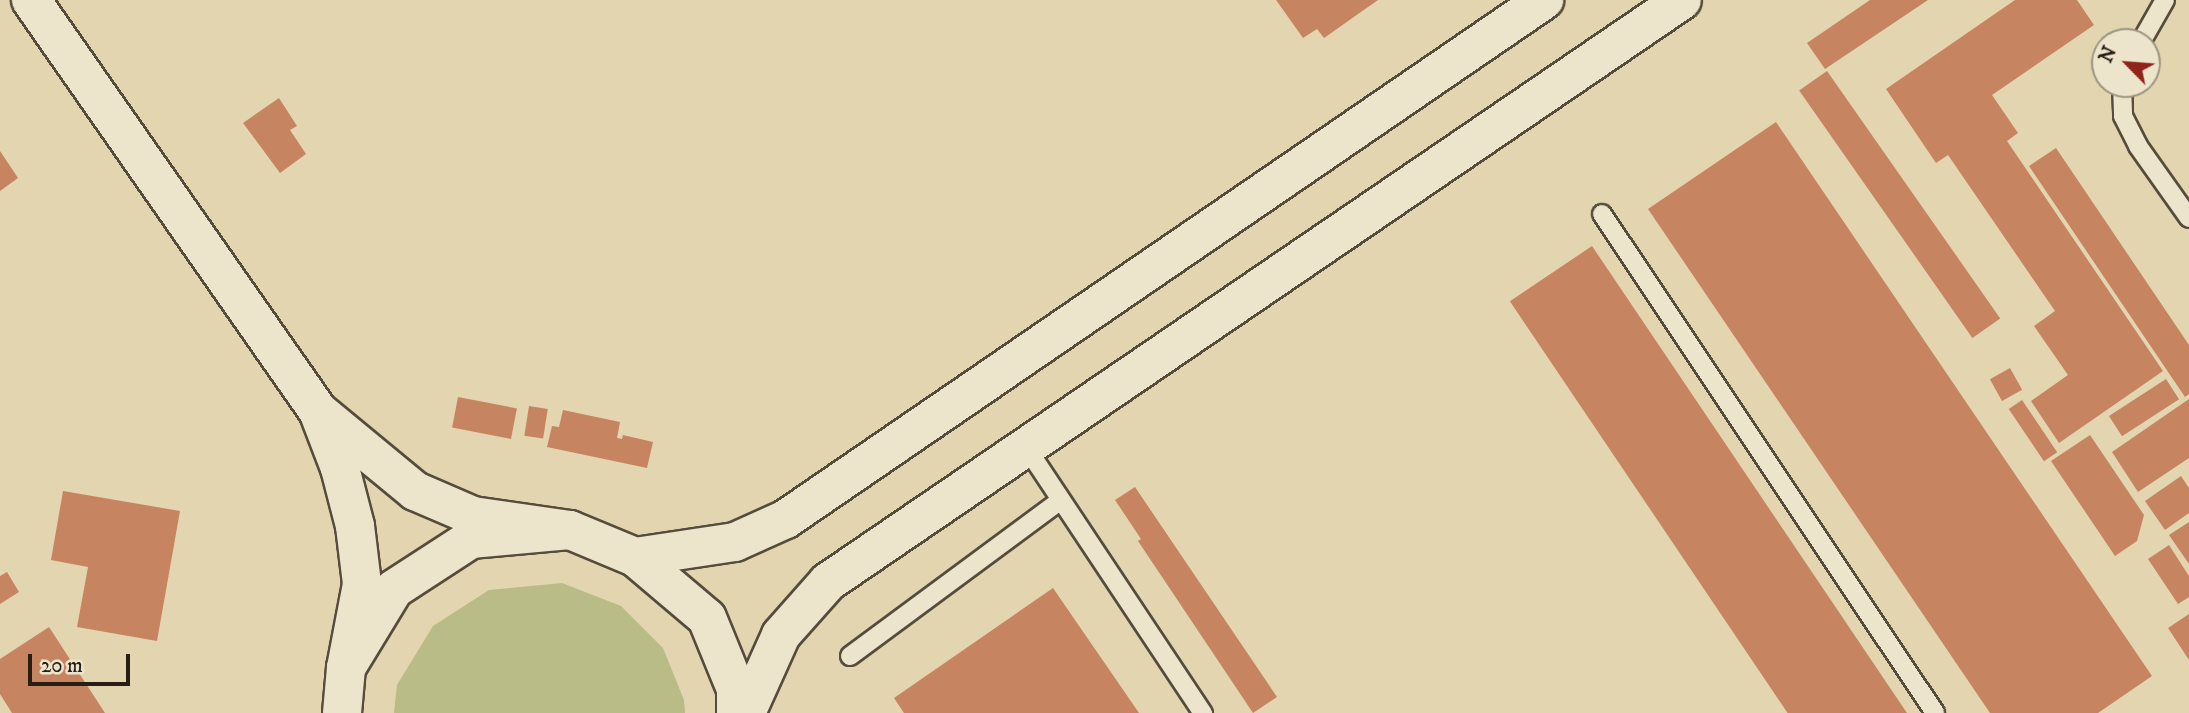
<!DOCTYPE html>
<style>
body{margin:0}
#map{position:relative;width:2189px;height:713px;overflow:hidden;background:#e2d5af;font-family:"IM FELL DW Pica",serif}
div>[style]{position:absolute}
.green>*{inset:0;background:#b9bc87}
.building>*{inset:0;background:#c68560;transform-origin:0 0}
.roads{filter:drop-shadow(2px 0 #564c3c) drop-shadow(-2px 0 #564c3c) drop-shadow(0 2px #564c3c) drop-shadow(0 -2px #564c3c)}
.service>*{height:18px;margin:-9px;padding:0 9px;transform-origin:9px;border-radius:9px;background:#ece4cb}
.tertiary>*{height:38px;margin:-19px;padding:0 19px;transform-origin:19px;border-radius:19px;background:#ece4cb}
span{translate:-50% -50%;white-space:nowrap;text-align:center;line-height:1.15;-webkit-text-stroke:6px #ece4cb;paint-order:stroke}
.north{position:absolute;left:2091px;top:28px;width:70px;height:70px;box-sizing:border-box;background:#ece4cb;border:2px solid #9e9582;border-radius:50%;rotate:295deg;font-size:19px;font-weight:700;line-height:28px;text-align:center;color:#281e15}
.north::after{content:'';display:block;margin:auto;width:24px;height:32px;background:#8f2418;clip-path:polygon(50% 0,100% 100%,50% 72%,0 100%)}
.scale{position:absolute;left:28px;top:654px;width:102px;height:32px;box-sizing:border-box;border:4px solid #281e15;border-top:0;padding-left:9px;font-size:21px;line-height:24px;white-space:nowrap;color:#281e15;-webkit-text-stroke:5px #ece4cb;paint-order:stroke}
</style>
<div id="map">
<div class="green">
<i style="clip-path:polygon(562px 583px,621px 606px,663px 648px,684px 700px,685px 713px,394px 713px,397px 685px,433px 626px,489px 590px)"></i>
</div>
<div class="building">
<i style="clip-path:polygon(1276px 0,1378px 0,1324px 38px,1317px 29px,1303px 38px)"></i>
<i style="clip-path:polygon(1870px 0,1928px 0,1825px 69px,1807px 43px)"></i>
<i style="clip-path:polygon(2015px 0,2077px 0,2094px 25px,1992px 95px,2018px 133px,2007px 141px,2163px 371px,2059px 443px,2031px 401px,2068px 375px,2034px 326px,2055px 311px,1948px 155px,1936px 163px,1886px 89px)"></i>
<i style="left:1827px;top:71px;width:302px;height:34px;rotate:55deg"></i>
<i style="clip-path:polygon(279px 98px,297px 126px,290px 130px,306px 154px,280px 173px,243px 123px)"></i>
<i style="clip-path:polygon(1776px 122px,2152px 676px,2098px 713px,1990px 713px,1648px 209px)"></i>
<i style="clip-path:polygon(2056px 148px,2189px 345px,2189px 394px,2185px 397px,2029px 166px)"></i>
<i style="clip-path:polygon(0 151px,18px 178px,0 191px)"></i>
<i style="left:1592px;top:246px;width:564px;height:99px;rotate:56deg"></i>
<i style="left:2010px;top:368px;width:25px;height:23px;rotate:61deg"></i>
<i style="left:2166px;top:379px;width:24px;height:68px;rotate:57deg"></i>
<i style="left:458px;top:397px;width:60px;height:31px;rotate:11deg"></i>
<i style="clip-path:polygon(2189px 399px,2189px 458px,2138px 492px,2112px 452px)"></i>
<i style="left:2022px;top:400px;width:63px;height:16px;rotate:56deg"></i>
<i style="left:529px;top:406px;width:19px;height:30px;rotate:9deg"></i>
<i style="clip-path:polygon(563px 410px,620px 422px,617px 438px,622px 439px,623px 435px,653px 442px,647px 468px,547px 447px,552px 426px,559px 427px)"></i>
<i style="clip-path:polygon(2090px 435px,2144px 515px,2137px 541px,2115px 556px,2051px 461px)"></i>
<i style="clip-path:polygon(2181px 476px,2189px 488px,2189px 513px,2165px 530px,2145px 501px)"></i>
<i style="clip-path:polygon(1135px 487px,1277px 697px,1253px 713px,1138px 541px,1141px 539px,1115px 500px)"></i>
<i style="clip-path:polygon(63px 491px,180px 511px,157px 641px,77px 627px,88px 567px,51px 560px)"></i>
<i style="clip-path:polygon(2189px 522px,2189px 564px,2169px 535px)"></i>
<i style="clip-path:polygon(2169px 545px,2189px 576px,2189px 597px,2178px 604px,2148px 559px)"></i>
<i style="clip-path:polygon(7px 572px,19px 592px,0 604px,0 576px)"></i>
<i style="clip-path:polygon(1053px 588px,1139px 713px,904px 713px,894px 698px)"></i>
<i style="clip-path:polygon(2189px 614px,2189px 660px,2168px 628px)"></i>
<i style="clip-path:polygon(49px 627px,105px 713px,12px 713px,0 694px,0 659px)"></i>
</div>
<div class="roads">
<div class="service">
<i style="left:2141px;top:42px;width:48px;rotate:-60.3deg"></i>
<i style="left:2122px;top:84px;width:32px;rotate:88deg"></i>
<i style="left:2123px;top:116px;width:34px;rotate:63deg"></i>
<i style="left:2138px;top:146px;width:88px;rotate:54.7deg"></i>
<i style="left:1602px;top:214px;width:600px;rotate:56.28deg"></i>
<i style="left:1026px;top:447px;width:320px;rotate:56.4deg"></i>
<i style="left:850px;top:656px;width:262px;rotate:-36.5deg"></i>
</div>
<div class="tertiary">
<i style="left:31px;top:0;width:501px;rotate:55.07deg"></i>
<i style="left:318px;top:411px;width:126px;rotate:39.5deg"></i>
<i style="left:415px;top:491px;width:63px;rotate:23.3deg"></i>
<i style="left:473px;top:516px;width:98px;rotate:8.2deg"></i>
<i style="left:320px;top:416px;width:56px;rotate:69deg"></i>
<i style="left:340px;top:468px;width:60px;rotate:75.5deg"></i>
<i style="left:355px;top:526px;width:58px;rotate:83.1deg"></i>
<i style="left:362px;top:584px;width:86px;rotate:100.8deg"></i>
<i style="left:346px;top:668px;width:45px;rotate:95.1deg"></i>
<i style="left:635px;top:557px;width:101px;rotate:-8.5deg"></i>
<i style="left:735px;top:542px;width:56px;rotate:-24.3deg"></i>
<i style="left:786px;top:519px;width:919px;rotate:-34.4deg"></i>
<i style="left:346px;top:668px;width:92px;rotate:-58.7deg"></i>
<i style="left:394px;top:589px;width:92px;rotate:-33deg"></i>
<i style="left:471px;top:539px;width:99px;rotate:-5.2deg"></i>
<i style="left:570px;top:530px;width:70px;rotate:22.6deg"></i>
<i style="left:635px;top:557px;width:94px;rotate:40.3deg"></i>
<i style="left:707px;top:618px;width:77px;rotate:67.8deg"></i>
<i style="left:736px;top:689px;width:24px;rotate:90deg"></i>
<i style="left:746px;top:713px;width:85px;rotate:-65.8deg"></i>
<i style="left:781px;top:635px;width:71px;rotate:-48.4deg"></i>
<i style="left:828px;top:582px;width:1033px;rotate:-34.27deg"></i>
</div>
</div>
<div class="north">N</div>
<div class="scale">20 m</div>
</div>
